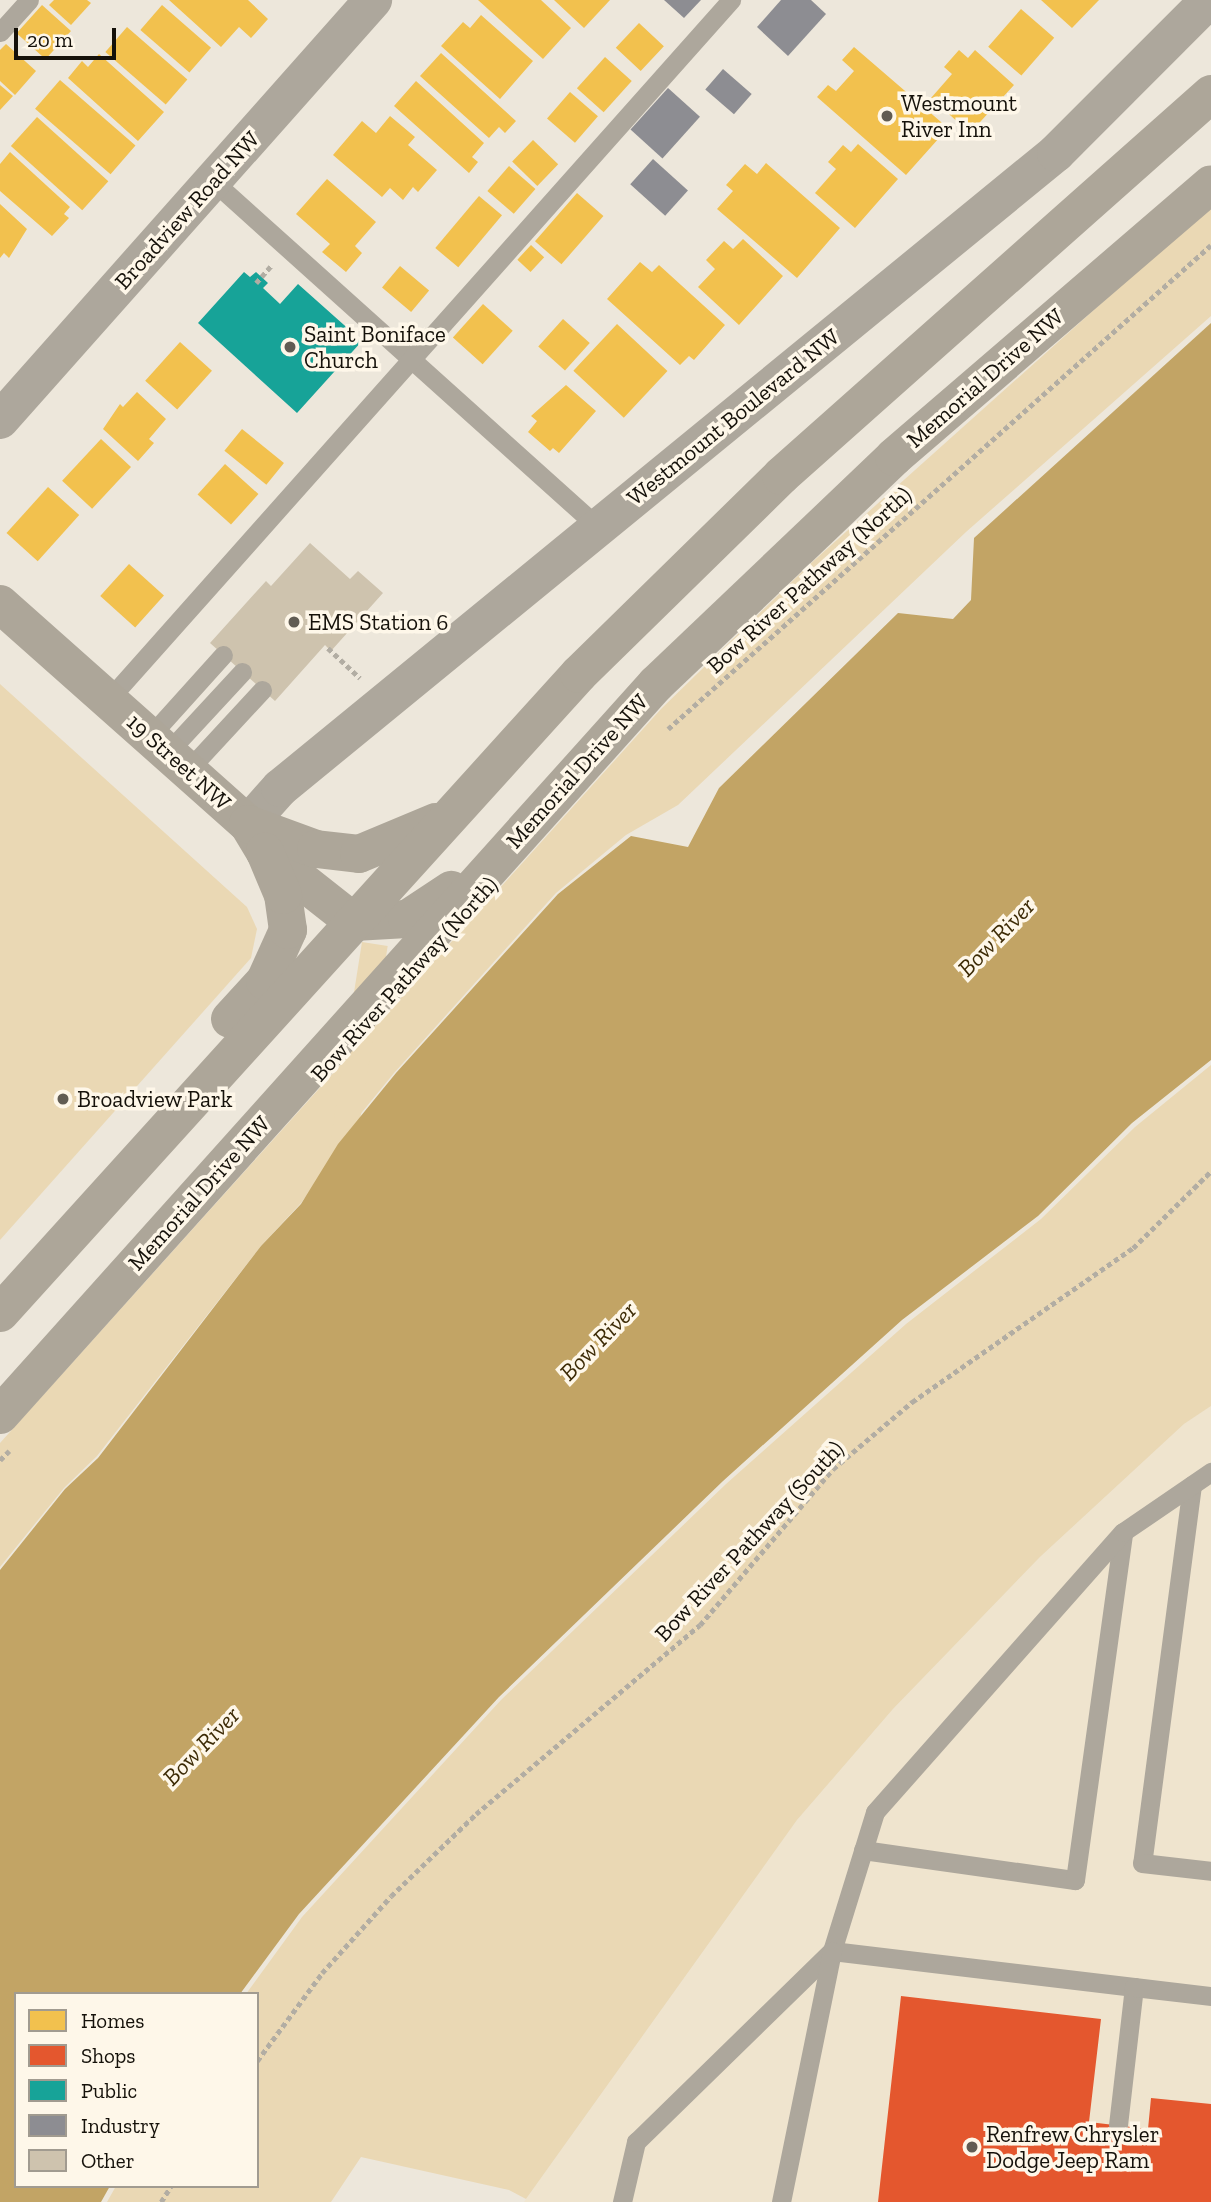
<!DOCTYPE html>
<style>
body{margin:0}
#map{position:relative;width:1211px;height:2202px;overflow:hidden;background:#ede7db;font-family:"Zilla Slab",serif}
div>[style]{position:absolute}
.built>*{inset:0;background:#efe4ce}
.green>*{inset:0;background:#ead8b4;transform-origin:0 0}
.water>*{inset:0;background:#c2a465}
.homes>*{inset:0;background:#f2c14e;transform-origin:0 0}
.shops>*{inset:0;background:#e4572e}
.public>*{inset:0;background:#17a398}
.industry>*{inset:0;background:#8d8d92;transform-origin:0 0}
.building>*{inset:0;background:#cec3ae}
.path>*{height:4.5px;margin-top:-2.25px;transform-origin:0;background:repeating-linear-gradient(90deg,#b2ada3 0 5px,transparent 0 8.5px)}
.lane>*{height:19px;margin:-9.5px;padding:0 9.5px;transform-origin:9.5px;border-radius:9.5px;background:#ada79c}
.street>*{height:38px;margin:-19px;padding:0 19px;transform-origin:19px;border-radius:19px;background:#ada79c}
.secondary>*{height:38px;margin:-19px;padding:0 19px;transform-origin:19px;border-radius:19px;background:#ada699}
.dots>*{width:19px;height:19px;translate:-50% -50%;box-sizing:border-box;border:4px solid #fef7e9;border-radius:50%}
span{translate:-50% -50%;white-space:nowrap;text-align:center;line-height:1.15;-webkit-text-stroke:7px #fef7e9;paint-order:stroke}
.poi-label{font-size:23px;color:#15110a}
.left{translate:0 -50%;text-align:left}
.street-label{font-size:23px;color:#15110a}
.water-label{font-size:24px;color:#3d2b06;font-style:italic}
.legend{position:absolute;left:14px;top:1992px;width:245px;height:196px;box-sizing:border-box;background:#fef7e9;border:2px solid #a19b90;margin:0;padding:9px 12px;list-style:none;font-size:21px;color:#15110a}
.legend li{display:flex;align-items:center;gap:14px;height:35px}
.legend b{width:35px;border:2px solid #a19b90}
.scale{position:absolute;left:14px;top:28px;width:102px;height:32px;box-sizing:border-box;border:4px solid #15110a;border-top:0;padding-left:9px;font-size:21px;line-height:24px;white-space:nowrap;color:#15110a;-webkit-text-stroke:5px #fef7e9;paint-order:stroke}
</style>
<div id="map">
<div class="built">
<i style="clip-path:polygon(1211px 1406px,1211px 2202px,524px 2202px,797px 1820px,893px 1709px,1040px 1557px,1184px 1424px)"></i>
</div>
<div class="green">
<i style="clip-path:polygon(1211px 205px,1211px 316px,966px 532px,678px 805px,626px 835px,556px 893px,394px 1073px,336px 1144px,326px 1168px,301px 1203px,261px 1246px,97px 1456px,64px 1488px,0 1567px,0 1443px,661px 709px,809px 565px)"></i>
<i style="clip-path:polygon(0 684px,247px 907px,257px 929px,251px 958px,0 1240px)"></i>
<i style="left:362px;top:942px;width:26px;height:542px;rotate:9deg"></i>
<i style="clip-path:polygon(1211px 1065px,1211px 1406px,1184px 1424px,1040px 1557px,893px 1709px,797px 1820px,526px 2199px,509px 2190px,361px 2157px,331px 2202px,107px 2202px,116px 2186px,257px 2186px,257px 1994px,246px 1994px,302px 1917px,501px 1700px,726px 1484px,906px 1324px,1041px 1219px,1135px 1127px)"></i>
</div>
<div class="water">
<i style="clip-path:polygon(1211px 323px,1211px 1060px,1132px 1123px,1038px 1216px,902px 1320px,723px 1481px,499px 1697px,299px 1914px,240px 1994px,16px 1994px,16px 2186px,110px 2186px,101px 2202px,0 2202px,0 1570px,65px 1489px,98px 1458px,261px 1246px,301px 1204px,338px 1144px,396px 1073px,558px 894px,631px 836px,688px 847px,719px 788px,898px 613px,953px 619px,971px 600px,974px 538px)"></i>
</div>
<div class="homes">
<i style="clip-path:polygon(54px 0,87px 0,91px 3px,71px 25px,49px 5px)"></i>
<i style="clip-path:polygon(169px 0,248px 0,268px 19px,251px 38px,239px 27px,221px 47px)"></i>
<i style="clip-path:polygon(478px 0,541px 0,571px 28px,543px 59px)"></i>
<i style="clip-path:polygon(554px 0,610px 0,584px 28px)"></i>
<i style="clip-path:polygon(1041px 0,1099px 0,1072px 28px)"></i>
<i style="left:42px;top:5px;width:39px;height:38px;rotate:42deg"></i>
<i style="left:162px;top:5px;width:65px;height:33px;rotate:41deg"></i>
<i style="left:1021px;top:9px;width:44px;height:50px;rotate:41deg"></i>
<i style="clip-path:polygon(481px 15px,533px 61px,500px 99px,441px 46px,463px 22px,470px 28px)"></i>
<i style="left:639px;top:23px;width:34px;height:34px;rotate:43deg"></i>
<i style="left:127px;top:27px;width:80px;height:33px;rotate:41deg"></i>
<i style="clip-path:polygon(6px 44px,36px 71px,15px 95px,0 81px,0 50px)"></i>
<i style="clip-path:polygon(854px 47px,948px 128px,906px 175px,817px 97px,828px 85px,836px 91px,854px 71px,842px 60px)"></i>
<i style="clip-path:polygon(959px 50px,968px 58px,975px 50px,1014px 85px,970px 133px,931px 98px,952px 74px,944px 67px)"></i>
<i style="clip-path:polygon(441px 53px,516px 121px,505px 133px,499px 127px,489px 138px,420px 76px)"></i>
<i style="clip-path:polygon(99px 54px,164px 112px,138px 141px,68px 78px,82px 61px,88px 67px)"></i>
<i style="left:605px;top:57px;width:36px;height:42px;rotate:42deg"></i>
<i style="left:60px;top:80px;width:100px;height:38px;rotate:41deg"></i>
<i style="clip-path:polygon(416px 81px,484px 143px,472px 157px,478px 162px,469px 173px,394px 106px)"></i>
<i style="clip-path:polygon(0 85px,13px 96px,0 110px)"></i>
<i style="left:570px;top:92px;width:37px;height:35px;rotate:41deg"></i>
<i style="clip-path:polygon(390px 116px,415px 137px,408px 145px,437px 170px,418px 192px,413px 187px,403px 200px,390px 188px,382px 197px,333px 155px,362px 121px,376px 133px)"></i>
<i style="left:37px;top:117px;width:96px;height:39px;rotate:42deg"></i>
<i style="left:533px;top:140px;width:35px;height:30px;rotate:44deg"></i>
<i style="clip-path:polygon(858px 144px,898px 179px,855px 228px,815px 193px,836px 169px,828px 162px,843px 145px,851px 152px)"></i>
<i style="clip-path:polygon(10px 152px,70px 207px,64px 214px,69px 218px,52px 236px,0 191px,0 164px)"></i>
<i style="clip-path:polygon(766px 163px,840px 228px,797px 278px,717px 209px,733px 191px,726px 185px,745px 164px,757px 174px)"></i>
<i style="left:509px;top:166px;width:35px;height:33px;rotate:41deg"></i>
<i style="clip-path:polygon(327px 179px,376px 222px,355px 246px,362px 253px,346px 272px,322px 252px,330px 244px,296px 214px)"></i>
<i style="left:577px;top:193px;width:35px;height:64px;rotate:41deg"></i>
<i style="left:479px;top:196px;width:30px;height:68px;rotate:40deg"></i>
<i style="clip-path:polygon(0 204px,27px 229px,9px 258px,4px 253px,0 258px)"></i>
<i style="clip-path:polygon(743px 239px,783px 276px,739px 325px,698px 287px,715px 269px,706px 260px,724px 241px,733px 249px)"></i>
<i style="left:531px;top:245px;width:18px;height:20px;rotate:43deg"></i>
<i style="clip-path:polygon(640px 262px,652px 272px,659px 265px,725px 325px,694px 360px,689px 356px,680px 365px,607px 299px)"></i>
<i style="left:400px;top:266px;width:38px;height:28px;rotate:40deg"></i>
<i style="left:483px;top:304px;width:40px;height:45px;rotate:42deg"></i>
<i style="left:563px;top:319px;width:36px;height:37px;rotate:42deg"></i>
<i style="left:617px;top:324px;width:69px;height:64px;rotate:43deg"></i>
<i style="left:180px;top:342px;width:43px;height:52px;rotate:42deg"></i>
<i style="clip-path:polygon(566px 385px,596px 411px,559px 453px,553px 448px,550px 451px,528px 432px,537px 421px,531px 416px)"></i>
<i style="clip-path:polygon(137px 392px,166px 419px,149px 439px,154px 443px,138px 461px,103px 429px,120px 404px,123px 407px)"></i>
<i style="left:242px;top:429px;width:54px;height:28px;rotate:39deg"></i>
<i style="left:101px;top:439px;width:41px;height:57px;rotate:43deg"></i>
<i style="left:225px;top:464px;width:45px;height:41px;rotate:42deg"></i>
<i style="left:48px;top:487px;width:42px;height:62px;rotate:42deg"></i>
<i style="left:129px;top:564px;width:47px;height:43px;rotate:42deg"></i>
</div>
<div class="shops">
<i style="clip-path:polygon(901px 1996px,1101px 2019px,1089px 2122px,1148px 2129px,1151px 2098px,1211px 2104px,1211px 2202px,878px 2202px)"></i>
</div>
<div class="public">
<i style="clip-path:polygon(244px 272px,250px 277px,256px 272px,268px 283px,263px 288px,280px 304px,298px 284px,362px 341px,297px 413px,198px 323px)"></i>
</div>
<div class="industry">
<i style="clip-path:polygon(664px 0,701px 0,684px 18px)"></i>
<i style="clip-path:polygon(781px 0,811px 0,826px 14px,788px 56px,757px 27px)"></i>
<i style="left:723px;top:69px;width:38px;height:27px;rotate:41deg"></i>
<i style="left:668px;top:88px;width:43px;height:56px;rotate:42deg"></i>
<i style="left:653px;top:159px;width:47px;height:34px;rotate:42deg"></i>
</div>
<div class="building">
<i style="clip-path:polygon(310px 543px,350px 579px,358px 571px,383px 593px,331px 651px,325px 645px,275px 701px,210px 643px,266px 581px,271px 586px)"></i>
</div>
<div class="path">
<i style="left:256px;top:283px;width:23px;rotate:-49deg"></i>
<i style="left:328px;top:648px;width:44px;rotate:43.2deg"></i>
<i style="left:668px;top:729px;width:727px;rotate:-41.71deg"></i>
<i style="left:0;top:1460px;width:13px;rotate:-45deg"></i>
<i style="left:257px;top:2061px;width:109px;rotate:-53.5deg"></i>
<i style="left:322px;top:1973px;width:103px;rotate:-48.1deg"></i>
<i style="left:391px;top:1896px;width:118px;rotate:-44deg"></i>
<i style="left:476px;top:1814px;width:293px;rotate:-40.2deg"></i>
<i style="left:700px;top:1625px;width:205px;rotate:-49.6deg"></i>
<i style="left:833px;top:1469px;width:104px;rotate:-40.3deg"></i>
<i style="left:912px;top:1402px;width:269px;rotate:-34.9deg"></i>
<i style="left:1133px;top:1248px;width:110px;rotate:-44.6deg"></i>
<i style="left:161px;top:2202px;width:19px;rotate:-58deg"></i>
</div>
<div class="lane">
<i style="left:0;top:32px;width:43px;rotate:-47.8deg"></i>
<i style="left:213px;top:181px;width:518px;rotate:41.95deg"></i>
<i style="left:109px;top:699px;width:936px;rotate:-48.34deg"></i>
<i style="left:150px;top:736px;width:109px;rotate:-48deg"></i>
<i style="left:168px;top:752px;width:109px;rotate:-47.2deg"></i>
<i style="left:188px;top:770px;width:109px;rotate:-47.2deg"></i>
<i style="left:1192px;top:1485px;width:381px;rotate:97.5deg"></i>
<i style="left:1142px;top:1863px;width:69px;rotate:6.6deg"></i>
<i style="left:863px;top:1850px;width:214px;rotate:8.1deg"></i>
<i style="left:1075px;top:1880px;width:351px;rotate:-82.1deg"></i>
<i style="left:1134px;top:1987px;width:304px;rotate:-173.2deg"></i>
<i style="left:832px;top:1951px;width:145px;rotate:-72.8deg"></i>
<i style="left:875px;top:1812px;width:374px;rotate:-48.5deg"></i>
<i style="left:1123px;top:1532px;width:107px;rotate:-34.3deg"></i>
<i style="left:1118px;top:2125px;width:139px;rotate:-83.4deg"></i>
<i style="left:1134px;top:1987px;width:78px;rotate:6.7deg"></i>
<i style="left:622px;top:2202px;width:62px;rotate:-76.9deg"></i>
<i style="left:636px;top:2142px;width:274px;rotate:-44.3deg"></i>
<i style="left:781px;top:2202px;width:256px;rotate:-78.5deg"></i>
</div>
<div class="street">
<i style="left:0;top:420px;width:562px;rotate:-48.39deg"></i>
<i style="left:248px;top:824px;width:48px;rotate:-48.4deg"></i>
<i style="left:280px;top:788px;width:1003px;rotate:-39.29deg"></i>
<i style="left:1056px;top:153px;width:216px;rotate:-45deg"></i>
</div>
<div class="secondary">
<i style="left:0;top:604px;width:332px;rotate:41.6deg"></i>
<i style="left:248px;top:824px;width:33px;rotate:59deg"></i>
<i style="left:265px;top:852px;width:113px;rotate:38.2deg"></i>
<i style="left:248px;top:824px;width:72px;rotate:20.2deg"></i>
<i style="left:316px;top:849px;width:43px;rotate:6.6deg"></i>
<i style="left:359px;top:854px;width:83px;rotate:-22.6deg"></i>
<i style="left:354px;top:922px;width:53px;rotate:-3.2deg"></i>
<i style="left:407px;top:919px;width:53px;rotate:-33.4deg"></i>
<i style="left:230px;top:1019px;width:52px;rotate:-47.4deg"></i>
<i style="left:265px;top:981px;width:56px;rotate:-65.7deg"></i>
<i style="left:288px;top:930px;width:35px;rotate:-98deg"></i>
<i style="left:283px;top:895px;width:47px;rotate:-112.7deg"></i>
<i style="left:0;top:1313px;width:862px;rotate:-47.82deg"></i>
<i style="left:579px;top:674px;width:283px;rotate:-44.4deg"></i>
<i style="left:781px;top:476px;width:575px;rotate:-41.62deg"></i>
<i style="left:0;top:1415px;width:982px;rotate:-48.1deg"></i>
<i style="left:656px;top:684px;width:329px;rotate:-43.6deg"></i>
<i style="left:894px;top:457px;width:418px;rotate:-40.7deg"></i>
</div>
<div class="dots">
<i style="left:887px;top:116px;background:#615c53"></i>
<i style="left:290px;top:347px;background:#615c53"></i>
<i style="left:294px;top:622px;background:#615c53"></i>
<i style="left:63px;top:1099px;background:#615c53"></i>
<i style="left:972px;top:2147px;background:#615c53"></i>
</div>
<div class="poi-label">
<span class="left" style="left:901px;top:116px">Westmount<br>River Inn</span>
<span class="left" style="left:304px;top:347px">Saint Boniface<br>Church</span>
<span class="left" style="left:308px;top:622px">EMS Station 6</span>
<span class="left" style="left:77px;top:1099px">Broadview Park</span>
<span class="left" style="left:986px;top:2147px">Renfrew Chrysler<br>Dodge Jeep Ram</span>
</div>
<div class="street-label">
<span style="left:187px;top:210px;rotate:-48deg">Broadview Road NW</span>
<span style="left:985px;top:378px;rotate:-41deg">Memorial Drive NW</span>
<span style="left:733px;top:417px;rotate:-39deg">Westmount Boulevard NW</span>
<span style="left:809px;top:580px;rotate:-42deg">Bow River Pathway (North)</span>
<span style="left:179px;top:762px;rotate:42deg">19 Street NW</span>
<span style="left:577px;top:771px;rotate:-48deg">Memorial Drive NW</span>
<span style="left:404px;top:979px;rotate:-48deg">Bow River Pathway (North)</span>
<span style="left:199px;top:1193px;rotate:-48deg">Memorial Drive NW</span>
<span style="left:749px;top:1541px;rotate:-47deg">Bow River Pathway (South)</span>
</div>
<div class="water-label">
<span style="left:996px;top:937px;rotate:-46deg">Bow River</span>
<span style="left:598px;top:1341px;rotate:-46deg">Bow River</span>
<span style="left:201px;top:1746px;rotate:-46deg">Bow River</span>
</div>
<ul class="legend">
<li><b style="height:19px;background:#f2c14e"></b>Homes</li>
<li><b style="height:19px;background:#e4572e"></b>Shops</li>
<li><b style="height:19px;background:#17a398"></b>Public</li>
<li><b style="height:19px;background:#8d8d92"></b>Industry</li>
<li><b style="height:19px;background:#cec3ae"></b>Other</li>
</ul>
<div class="scale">20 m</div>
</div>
